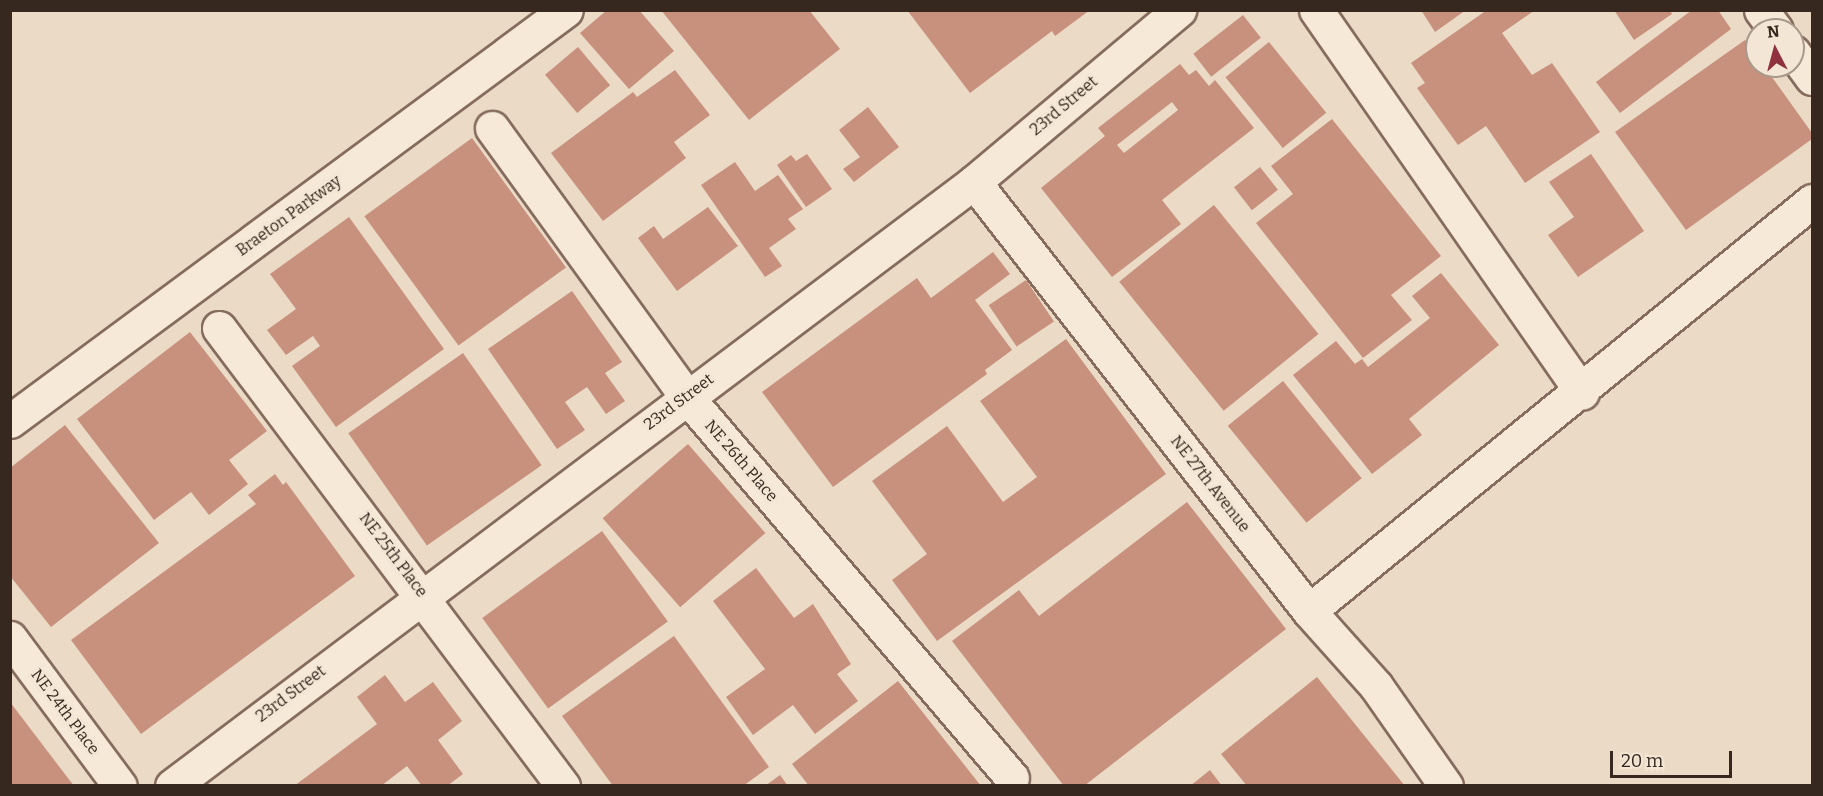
<!DOCTYPE html>
<style>
body{margin:0}
#map{position:relative;width:1823px;height:796px;overflow:hidden;background:#ebdac5;font-family:Bitter,serif}
div>[style]{position:absolute}
.building>*{inset:0;background:#c7917e;transform-origin:0 0}
.roads{filter:drop-shadow(2px 0 #856c5d) drop-shadow(-2px 0 #856c5d) drop-shadow(0 2px #856c5d) drop-shadow(0 -2px #856c5d)}
.minor>*{height:33px;margin:-16.5px;padding:0 16.5px;transform-origin:16.5px;border-radius:16.5px;background:#f6e9d8}
.tertiary>*{height:33px;margin:-16.5px;padding:0 16.5px;transform-origin:16.5px;border-radius:16.5px;background:#f6e9d8}
span{translate:-50% -50%;white-space:nowrap;text-align:center;line-height:1.15;-webkit-text-stroke:5px #f3e6d4;paint-order:stroke}
.street-label{font-size:16px;color:#36271f}
.frame{position:absolute;inset:0;border:12px solid #36271f;pointer-events:none}
.north{position:absolute;left:1745px;top:18px;width:60px;height:60px;box-sizing:border-box;background:#f3e6d4;border:2px solid #a79a8c;border-radius:50%;rotate:354deg;font-size:16px;font-weight:700;line-height:24px;text-align:center;color:#36271f}
.north::after{content:'';display:block;margin:auto;width:21px;height:27px;background:#903140;clip-path:polygon(50% 0,100% 100%,50% 72%,0 100%)}
.scale{position:absolute;left:1610px;top:751px;width:122px;height:27px;box-sizing:border-box;border:3px solid #36271f;border-top:0;padding-left:8px;font-size:18px;line-height:21px;white-space:nowrap;color:#36271f;-webkit-text-stroke:4px #f3e6d4;paint-order:stroke}
</style>
<div id="map">
<div class="building">
<i style="clip-path:polygon(607px 10px,639px 10px,674px 51px,629px 89px,580px 33px)"></i>
<i style="clip-path:polygon(661px 10px,809px 10px,840px 49px,749px 120px)"></i>
<i style="clip-path:polygon(907px 10px,1090px 10px,1055px 36px,1052px 31px,970px 93px)"></i>
<i style="clip-path:polygon(1421px 10px,1466px 10px,1435px 32px)"></i>
<i style="clip-path:polygon(1487px 10px,1535px 10px,1502px 33px,1532px 75px,1552px 63px,1600px 132px,1525px 183px,1486px 126px,1458px 145px,1417px 88px,1425px 83px,1411px 63px)"></i>
<i style="clip-path:polygon(1614px 10px,1670px 10px,1672px 14px,1634px 40px)"></i>
<i style="clip-path:polygon(1692px 10px,1718px 10px,1731px 29px,1620px 113px,1596px 82px)"></i>
<i style="left:1243px;top:15px;width:29px;height:63px;rotate:52deg"></i>
<i style="clip-path:polygon(1745px 40px,1757px 56px,1757px 66px,1764px 66px,1812px 133px,1812px 139px,1686px 230px,1615px 132px)"></i>
<i style="left:1269px;top:42px;width:91px;height:56px;rotate:51deg"></i>
<i style="left:578px;top:47px;width:50px;height:43px;rotate:50deg"></i>
<i style="clip-path:polygon(evenodd,1180px 64px,1189px 75px,1196px 70px,1209px 86px,1215px 80px,1254px 128px,1162px 200px,1181px 224px,1112px 277px,1041px 188px,1105px 136px,1098px 128px,1180px 64px,1172px 102px,1178px 110px,1124px 153px,1117px 145px,1172px 102px)"></i>
<i style="clip-path:polygon(675px 70px,710px 115px,674px 142px,686px 158px,603px 221px,551px 153px,633px 92px,637px 97px)"></i>
<i style="clip-path:polygon(868px 107px,899px 147px,854px 182px,843px 169px,860px 157px,839px 130px)"></i>
<i style="clip-path:polygon(1332px 119px,1441px 256px,1391px 295px,1412px 320px,1363px 358px,1256px 223px,1293px 194px,1271px 166px)"></i>
<i style="left:472px;top:138px;width:160px;height:133px;rotate:54deg"></i>
<i style="clip-path:polygon(807px 154px,832px 189px,806px 207px,777px 165px,791px 155px,796px 161px)"></i>
<i style="clip-path:polygon(1591px 154px,1644px 231px,1578px 277px,1548px 235px,1574px 217px,1549px 182px)"></i>
<i style="clip-path:polygon(735px 162px,755px 191px,778px 175px,803px 209px,788px 219px,796px 229px,769px 248px,782px 266px,765px 277px,701px 185px)"></i>
<i style="left:1260px;top:167px;width:29px;height:33px;rotate:52deg"></i>
<i style="left:1214px;top:205px;width:166px;height:122px;rotate:51deg"></i>
<i style="clip-path:polygon(708px 207px,738px 246px,677px 291px,638px 238px,654px 226px,663px 239px)"></i>
<i style="clip-path:polygon(349px 217px,444px 349px,336px 427px,292px 366px,320px 346px,313px 336px,286px 355px,267px 330px,296px 309px,270px 274px)"></i>
<i style="clip-path:polygon(993px 252px,1010px 274px,975px 300px,1012px 350px,985px 370px,987px 374px,833px 487px,762px 392px,917px 278px,931px 298px)"></i>
<i style="clip-path:polygon(1441px 273px,1499px 345px,1409px 419px,1422px 435px,1372px 474px,1293px 375px,1336px 341px,1355px 364px,1362px 359px,1368px 367px,1430px 318px,1412px 296px)"></i>
<i style="left:1026px;top:280px;width:50px;height:45px;rotate:56deg"></i>
<i style="clip-path:polygon(572px 291px,622px 362px,605px 373px,625px 401px,606px 414px,587px 387px,565px 402px,585px 430px,557px 449px,488px 349px)"></i>
<i style="clip-path:polygon(190px 332px,267px 431px,229px 460px,248px 484px,209px 515px,191px 492px,154px 520px,77px 419px)"></i>
<i style="clip-path:polygon(1066px 339px,1166px 474px,937px 641px,892px 580px,927px 554px,872px 481px,947px 426px,1003px 502px,1037px 477px,980px 401px)"></i>
<i style="left:463px;top:353px;width:137px;height:140px;rotate:55deg"></i>
<i style="left:1283px;top:381px;width:125px;height:71px;rotate:51deg"></i>
<i style="clip-path:polygon(65px 425px,159px 543px,51px 627px,10px 576px,10px 468px)"></i>
<i style="left:688px;top:444px;width:118px;height:113px;rotate:49deg"></i>
<i style="clip-path:polygon(275px 474px,283px 485px,286px 482px,355px 576px,141px 734px,71px 640px,256px 504px,248px 495px)"></i>
<i style="clip-path:polygon(1187px 502px,1286px 629px,1084px 786px,1064px 786px,952px 641px,1019px 590px,1039px 616px)"></i>
<i style="left:602px;top:531px;width:112px;height:148px;rotate:54deg"></i>
<i style="clip-path:polygon(756px 568px,794px 618px,813px 604px,851px 664px,837px 674px,858px 701px,815px 734px,793px 705px,753px 735px,726px 697px,765px 669px,713px 601px)"></i>
<i style="clip-path:polygon(674px 636px,769px 767px,743px 786px,613px 786px,562px 716px)"></i>
<i style="clip-path:polygon(385px 675px,405px 702px,433px 682px,462px 721px,438px 740px,463px 774px,447px 786px,422px 786px,407px 766px,381px 786px,294px 786px,377px 724px,357px 697px)"></i>
<i style="clip-path:polygon(1317px 677px,1405px 786px,1247px 786px,1221px 754px)"></i>
<i style="clip-path:polygon(898px 681px,981px 786px,809px 786px,792px 764px)"></i>
<i style="clip-path:polygon(10px 702px,74px 786px,10px 786px)"></i>
<i style="clip-path:polygon(1210px 770px,1222px 786px,1190px 786px)"></i>
<i style="clip-path:polygon(780px 775px,788px 786px,765px 786px)"></i>
</div>
<div class="roads">
<div class="minor">
<i style="left:1316px;top:10px;width:466px;rotate:55.2deg"></i>
<i style="left:1761px;top:10px;width:25px;rotate:53deg"></i>
<i style="left:1793px;top:52px;width:32px;rotate:54deg"></i>
<i style="left:492px;top:128px;width:331px;rotate:54.1deg"></i>
<i style="left:686px;top:396px;width:502px;rotate:49.52deg"></i>
<i style="left:974px;top:182px;width:544px;rotate:52.01deg"></i>
<i style="left:1309px;top:611px;width:101px;rotate:48.2deg"></i>
<i style="left:1376px;top:686px;width:122px;rotate:55deg"></i>
<i style="left:219px;top:328px;width:573px;rotate:53.09deg"></i>
<i style="left:1309px;top:611px;width:649px;rotate:-39.18deg"></i>
<i style="left:10px;top:638px;width:184px;rotate:53.4deg"></i>
<i style="left:172px;top:786px;width:1004px;rotate:-36.98deg"></i>
<i style="left:974px;top:182px;width:268px;rotate:-40deg"></i>
</div>
<div class="tertiary">
<i style="left:10px;top:421px;width:691px;rotate:-36.47deg"></i>
</div>
</div>
<div class="street-label">
<span style="left:1064px;top:106px;rotate:-40deg">23rd Street</span>
<span style="left:289px;top:216px;rotate:-36deg">Braeton Parkway</span>
<span style="left:679px;top:402px;rotate:-37deg">23rd Street</span>
<span style="left:741px;top:461px;rotate:49deg">NE 26th Place</span>
<span style="left:1210px;top:484px;rotate:52deg">NE 27th Avenue</span>
<span style="left:393px;top:555px;rotate:53deg">NE 25th Place</span>
<span style="left:291px;top:694px;rotate:-37deg">23rd Street</span>
<span style="left:65px;top:712px;rotate:53deg">NE 24th Place</span>
</div>
<div class="frame"></div>
<div class="north">N</div>
<div class="scale">20 m</div>
</div>
